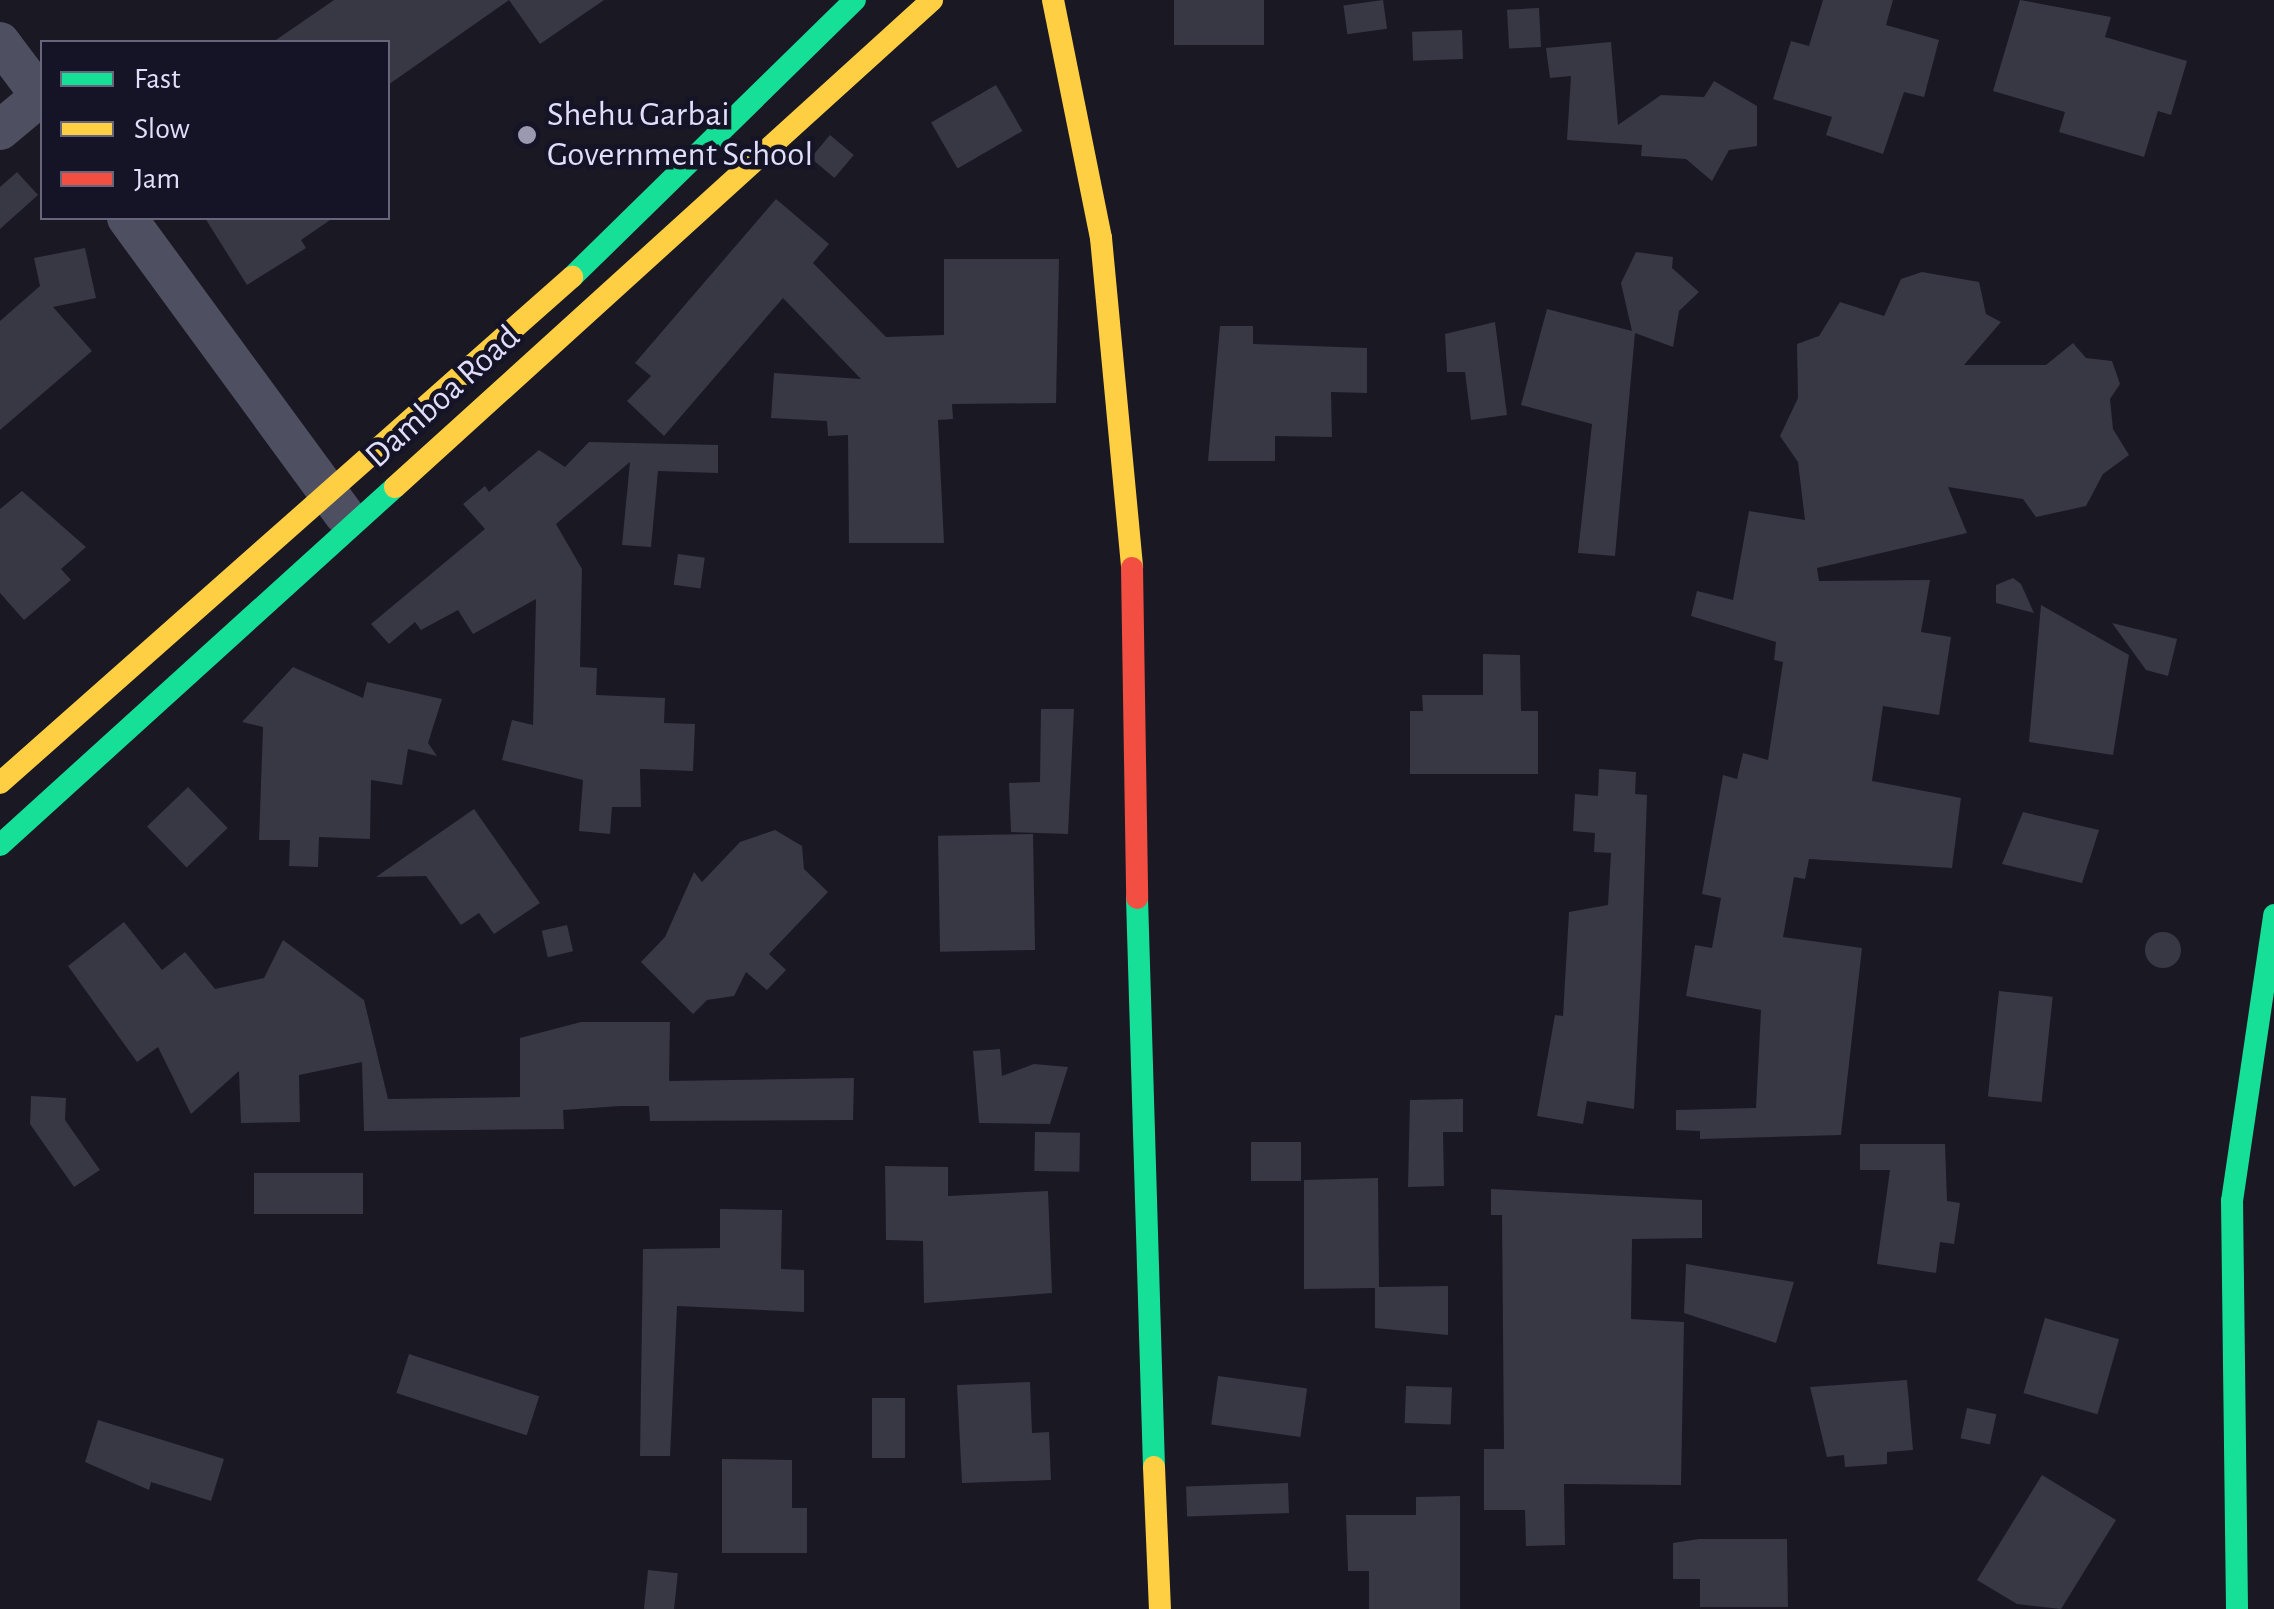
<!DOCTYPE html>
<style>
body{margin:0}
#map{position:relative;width:2274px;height:1609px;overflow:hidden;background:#191823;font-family:"Alegreya Sans",sans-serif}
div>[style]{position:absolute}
.building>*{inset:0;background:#383744;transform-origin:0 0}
.round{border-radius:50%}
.street>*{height:40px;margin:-20px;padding:0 20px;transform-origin:20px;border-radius:20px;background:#4f4f62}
.fast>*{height:22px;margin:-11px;padding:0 11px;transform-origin:11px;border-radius:11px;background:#16e098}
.slow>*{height:22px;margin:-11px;padding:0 11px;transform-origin:11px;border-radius:11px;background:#ffcf43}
.jam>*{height:22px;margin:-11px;padding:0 11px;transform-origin:11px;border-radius:11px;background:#f24e42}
.dots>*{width:28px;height:28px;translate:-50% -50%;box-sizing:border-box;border:5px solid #151427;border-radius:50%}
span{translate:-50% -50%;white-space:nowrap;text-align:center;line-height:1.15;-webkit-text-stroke:9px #151427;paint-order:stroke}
.poi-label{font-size:35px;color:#dfdefb}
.left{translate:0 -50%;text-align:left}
.street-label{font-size:35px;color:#dfdefb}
.legend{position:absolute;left:40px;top:40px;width:350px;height:180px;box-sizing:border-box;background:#151427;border:2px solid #66657c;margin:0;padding:12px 18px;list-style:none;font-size:30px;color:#dfdefb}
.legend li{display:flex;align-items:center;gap:20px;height:50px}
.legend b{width:50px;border:2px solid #66657c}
</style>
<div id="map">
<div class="building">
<i style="clip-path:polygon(334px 0,604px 0,540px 44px,509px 0,388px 85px,388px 42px,273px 42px)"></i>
<i style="left:1174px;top:0;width:90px;height:45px"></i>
<i style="left:1383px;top:0;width:29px;height:40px;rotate:82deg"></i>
<i style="clip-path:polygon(1823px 0,1893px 0,1886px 25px,1939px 40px,1924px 97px,1904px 92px,1883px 154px,1826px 135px,1832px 117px,1773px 99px,1791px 41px,1809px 46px)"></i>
<i style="clip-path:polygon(2020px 0,2111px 17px,2105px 37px,2187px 61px,2171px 115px,2158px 111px,2144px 157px,2059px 132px,2065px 112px,1993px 91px)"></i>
<i style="left:1539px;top:8px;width:39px;height:32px;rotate:87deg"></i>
<i style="left:1462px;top:30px;width:29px;height:50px;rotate:88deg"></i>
<i style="clip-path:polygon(1611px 42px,1618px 125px,1661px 95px,1704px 97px,1714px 81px,1757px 106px,1757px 146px,1729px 150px,1712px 181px,1686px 159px,1641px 156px,1642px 145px,1567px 140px,1571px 76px,1550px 78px,1546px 48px)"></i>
<i style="left:996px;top:85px;width:53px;height:75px;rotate:60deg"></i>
<i style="left:830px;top:135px;width:31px;height:30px;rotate:40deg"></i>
<i style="clip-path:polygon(17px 172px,38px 195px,0 229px,0 187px)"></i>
<i style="clip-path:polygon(776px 199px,829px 244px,813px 263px,886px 337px,944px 335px,944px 259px,1059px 259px,1056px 403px,952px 404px,953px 419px,938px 420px,944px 543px,849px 543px,848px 435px,828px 436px,827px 421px,771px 418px,774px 373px,861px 379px,783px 298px,664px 436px,627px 401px,651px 376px,635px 363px)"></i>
<i style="clip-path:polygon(205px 218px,333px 218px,301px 240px,306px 248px,247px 285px)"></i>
<i style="clip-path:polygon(85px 248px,96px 298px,53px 307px,92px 351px,0 430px,0 321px,40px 286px,34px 258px)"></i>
<i style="clip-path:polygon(1636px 252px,1673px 257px,1672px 268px,1699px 292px,1679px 311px,1673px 347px,1635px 333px,1615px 556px,1578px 553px,1592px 424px,1521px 405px,1547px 309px,1632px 331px,1621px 283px)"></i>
<i style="clip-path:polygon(1922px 272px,1979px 282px,1986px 314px,2001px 322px,1964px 365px,2046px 365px,2073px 343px,2086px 358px,2112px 361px,2120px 384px,2110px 399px,2113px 429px,2129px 455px,2103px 474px,2086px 506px,2036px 517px,2023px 499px,1948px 487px,1967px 533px,1817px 568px,1819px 581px,1930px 580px,1921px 632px,1951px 637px,1939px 715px,1883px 706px,1872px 781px,1961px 798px,1952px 868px,1809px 859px,1805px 879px,1794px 877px,1783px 937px,1862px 948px,1841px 1135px,1700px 1139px,1700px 1131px,1676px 1130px,1676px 1110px,1756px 1108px,1761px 1010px,1686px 996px,1695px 945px,1712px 948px,1721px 898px,1702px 894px,1723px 775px,1737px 779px,1743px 753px,1768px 760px,1783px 662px,1774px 660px,1776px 642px,1691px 616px,1697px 591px,1733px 600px,1749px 511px,1805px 520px,1798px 462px,1780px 436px,1798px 398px,1797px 344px,1819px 336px,1840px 302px,1884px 316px,1901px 279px)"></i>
<i style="clip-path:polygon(1495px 322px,1507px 415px,1471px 420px,1465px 372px,1447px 372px,1445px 334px)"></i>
<i style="clip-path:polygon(1220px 326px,1253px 326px,1253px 344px,1367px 348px,1367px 393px,1331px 392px,1332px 437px,1275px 436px,1275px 461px,1208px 461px)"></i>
<i style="clip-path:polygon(589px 442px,718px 445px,718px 473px,658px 471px,651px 547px,622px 545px,630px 462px,556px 524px,582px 569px,580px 667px,597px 668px,596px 695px,665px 698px,664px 723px,695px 724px,693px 771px,640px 769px,641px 807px,612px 807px,610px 834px,579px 831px,583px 780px,502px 760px,512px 720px,533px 725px,536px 599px,473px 634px,458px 610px,421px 630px,415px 622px,389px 644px,371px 624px,485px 529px,463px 504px,485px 486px,489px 492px,539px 450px,565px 467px)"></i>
<i style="clip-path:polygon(22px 491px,86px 547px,61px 569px,71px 580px,24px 620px,0 593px,0 509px)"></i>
<i style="left:678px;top:554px;width:27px;height:31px;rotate:8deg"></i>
<i style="clip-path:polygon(2013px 578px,2021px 584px,2034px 613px,1996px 603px,1996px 585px)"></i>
<i style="clip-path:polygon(2041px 605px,2129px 655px,2113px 755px,2029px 742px)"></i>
<i style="clip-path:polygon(2112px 623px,2177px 639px,2168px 676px,2146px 670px)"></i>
<i style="clip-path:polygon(1483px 654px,1520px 655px,1521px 711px,1538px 711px,1538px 774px,1410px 774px,1410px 711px,1423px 711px,1422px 695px,1483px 695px)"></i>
<i style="clip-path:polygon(293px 667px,363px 698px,367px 682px,442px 699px,428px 743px,437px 756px,408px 749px,402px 785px,371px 780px,370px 839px,319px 837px,318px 867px,289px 866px,290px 840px,259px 840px,263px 727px,242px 722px)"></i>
<i style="clip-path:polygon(1041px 709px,1074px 709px,1068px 834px,1011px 832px,1009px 783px,1040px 782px)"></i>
<i style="clip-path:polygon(1599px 769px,1636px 772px,1635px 794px,1647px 795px,1641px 974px,1634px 1109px,1587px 1101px,1583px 1124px,1537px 1116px,1555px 1015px,1563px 1016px,1569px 912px,1608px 905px,1611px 853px,1594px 852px,1595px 833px,1573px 831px,1575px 794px,1598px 796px)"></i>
<i style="left:188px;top:787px;width:57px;height:57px;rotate:46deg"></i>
<i style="clip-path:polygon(474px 809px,540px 903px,494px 934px,479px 913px,461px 925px,426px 876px,376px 877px)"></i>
<i style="clip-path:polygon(2023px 812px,2099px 830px,2082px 883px,2002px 864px)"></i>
<i style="clip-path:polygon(775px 830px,802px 846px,804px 869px,828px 892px,769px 954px,786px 970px,767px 990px,746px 972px,734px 996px,707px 1000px,693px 1014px,641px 962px,665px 937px,694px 872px,702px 882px,740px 842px)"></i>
<i style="left:1033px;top:834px;width:116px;height:95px;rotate:89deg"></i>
<i style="clip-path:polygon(124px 922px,162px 970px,185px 952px,215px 989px,264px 978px,283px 940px,364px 1000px,388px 1099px,520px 1097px,520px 1038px,581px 1022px,670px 1022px,669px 1081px,854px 1078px,853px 1120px,650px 1121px,649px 1106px,620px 1106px,563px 1110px,564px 1129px,364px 1131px,362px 1062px,299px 1075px,300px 1122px,241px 1123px,239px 1071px,191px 1114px,158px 1047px,137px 1062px,68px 966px)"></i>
<i style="left:567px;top:925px;width:27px;height:26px;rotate:77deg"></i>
<i class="round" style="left:2145px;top:932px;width:36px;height:36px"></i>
<i style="left:1999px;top:991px;width:54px;height:106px;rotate:6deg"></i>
<i style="clip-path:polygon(1000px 1049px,1002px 1076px,1034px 1064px,1068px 1067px,1050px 1124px,979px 1123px,973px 1051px)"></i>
<i style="clip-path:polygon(31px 1096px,66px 1098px,65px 1120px,100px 1170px,74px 1187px,30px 1124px)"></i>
<i style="clip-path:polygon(1463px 1099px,1463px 1132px,1443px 1132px,1444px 1186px,1408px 1187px,1410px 1100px)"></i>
<i style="left:1035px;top:1132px;width:45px;height:39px;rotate:1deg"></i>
<i style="left:1251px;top:1142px;width:50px;height:39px"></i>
<i style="clip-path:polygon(1860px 1144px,1945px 1144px,1947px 1201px,1960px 1203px,1954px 1244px,1940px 1242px,1936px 1273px,1877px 1264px,1890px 1170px,1860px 1170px)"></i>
<i style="clip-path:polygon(885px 1166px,948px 1167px,948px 1196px,1048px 1191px,1052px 1293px,924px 1303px,923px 1241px,886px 1240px)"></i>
<i style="left:363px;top:1173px;width:41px;height:109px;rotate:90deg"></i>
<i style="clip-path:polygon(1378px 1178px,1379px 1287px,1448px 1286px,1448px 1335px,1375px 1328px,1375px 1288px,1304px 1289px,1304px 1180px)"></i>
<i style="clip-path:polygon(1491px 1189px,1702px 1200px,1702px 1238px,1632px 1239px,1631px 1319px,1684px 1322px,1681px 1485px,1564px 1484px,1565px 1545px,1526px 1546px,1525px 1510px,1484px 1510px,1484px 1449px,1504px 1449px,1502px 1215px,1491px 1215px)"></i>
<i style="clip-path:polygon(720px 1209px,782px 1210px,781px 1269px,804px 1270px,804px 1312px,677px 1306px,670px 1456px,640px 1456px,643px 1249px,720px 1248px)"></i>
<i style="clip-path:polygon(1686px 1264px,1794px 1282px,1776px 1343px,1684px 1313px)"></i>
<i style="left:2045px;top:1318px;width:77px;height:78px;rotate:16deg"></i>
<i style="left:409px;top:1354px;width:137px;height:41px;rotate:18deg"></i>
<i style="left:1218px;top:1376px;width:90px;height:49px;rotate:8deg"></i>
<i style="clip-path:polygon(1907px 1380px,1913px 1450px,1887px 1452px,1887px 1464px,1845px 1467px,1844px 1455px,1827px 1457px,1810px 1387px)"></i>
<i style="clip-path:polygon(1030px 1382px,1032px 1433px,1049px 1432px,1051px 1480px,962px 1483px,957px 1385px)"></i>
<i style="left:1406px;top:1386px;width:46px;height:37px;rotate:2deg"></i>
<i style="left:872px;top:1398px;width:33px;height:60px"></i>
<i style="left:1967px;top:1408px;width:30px;height:31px;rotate:12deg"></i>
<i style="clip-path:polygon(98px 1420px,224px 1459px,211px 1501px,151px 1482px,149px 1490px,85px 1462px)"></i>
<i style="clip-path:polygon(722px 1459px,792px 1460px,792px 1508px,807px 1508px,807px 1553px,722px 1553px)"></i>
<i style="clip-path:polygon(2042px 1475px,2116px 1520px,2061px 1609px,2017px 1604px,1977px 1580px)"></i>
<i style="left:1288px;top:1483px;width:30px;height:102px;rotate:88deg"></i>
<i style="clip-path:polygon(1460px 1496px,1460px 1609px,1369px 1609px,1369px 1571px,1348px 1571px,1346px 1515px,1416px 1515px,1416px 1497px)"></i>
<i style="clip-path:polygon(1699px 1539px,1787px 1539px,1788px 1607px,1700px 1607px,1700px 1579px,1673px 1579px,1673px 1543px)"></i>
<i style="left:648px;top:1570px;width:30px;height:39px;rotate:6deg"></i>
</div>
<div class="street">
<i style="left:0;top:42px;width:70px;rotate:53.1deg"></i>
<i style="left:0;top:130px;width:53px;rotate:-39.7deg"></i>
<i style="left:127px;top:218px;width:367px;rotate:53.8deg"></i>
</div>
<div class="fast">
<i style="left:572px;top:277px;width:396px;rotate:-44.4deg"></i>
<i style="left:0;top:845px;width:533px;rotate:-42.19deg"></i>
<i style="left:1137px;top:898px;width:569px;rotate:88.29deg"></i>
<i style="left:2237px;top:1609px;width:408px;rotate:-90.7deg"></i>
<i style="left:2232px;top:1201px;width:289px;rotate:-81.6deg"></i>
</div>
<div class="slow">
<i style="left:1053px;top:0;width:243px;rotate:78.6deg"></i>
<i style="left:1101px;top:238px;width:331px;rotate:84.6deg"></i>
<i style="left:395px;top:487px;width:725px;rotate:-42.2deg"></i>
<i style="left:0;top:783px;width:764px;rotate:-41.5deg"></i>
<i style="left:1154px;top:1467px;width:142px;rotate:87.6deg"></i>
</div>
<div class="jam">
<i style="left:1132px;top:568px;width:330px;rotate:89.1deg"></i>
</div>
<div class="dots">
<i style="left:527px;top:135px;background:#9a99af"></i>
</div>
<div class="poi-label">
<span class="left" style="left:547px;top:135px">Shehu Garbai<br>Government School</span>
</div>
<div class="street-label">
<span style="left:443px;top:397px;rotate:-42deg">Damboa Road</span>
</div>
<ul class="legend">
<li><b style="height:12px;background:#16e098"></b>Fast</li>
<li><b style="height:12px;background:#ffcf43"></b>Slow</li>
<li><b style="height:12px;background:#f24e42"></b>Jam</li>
</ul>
</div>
